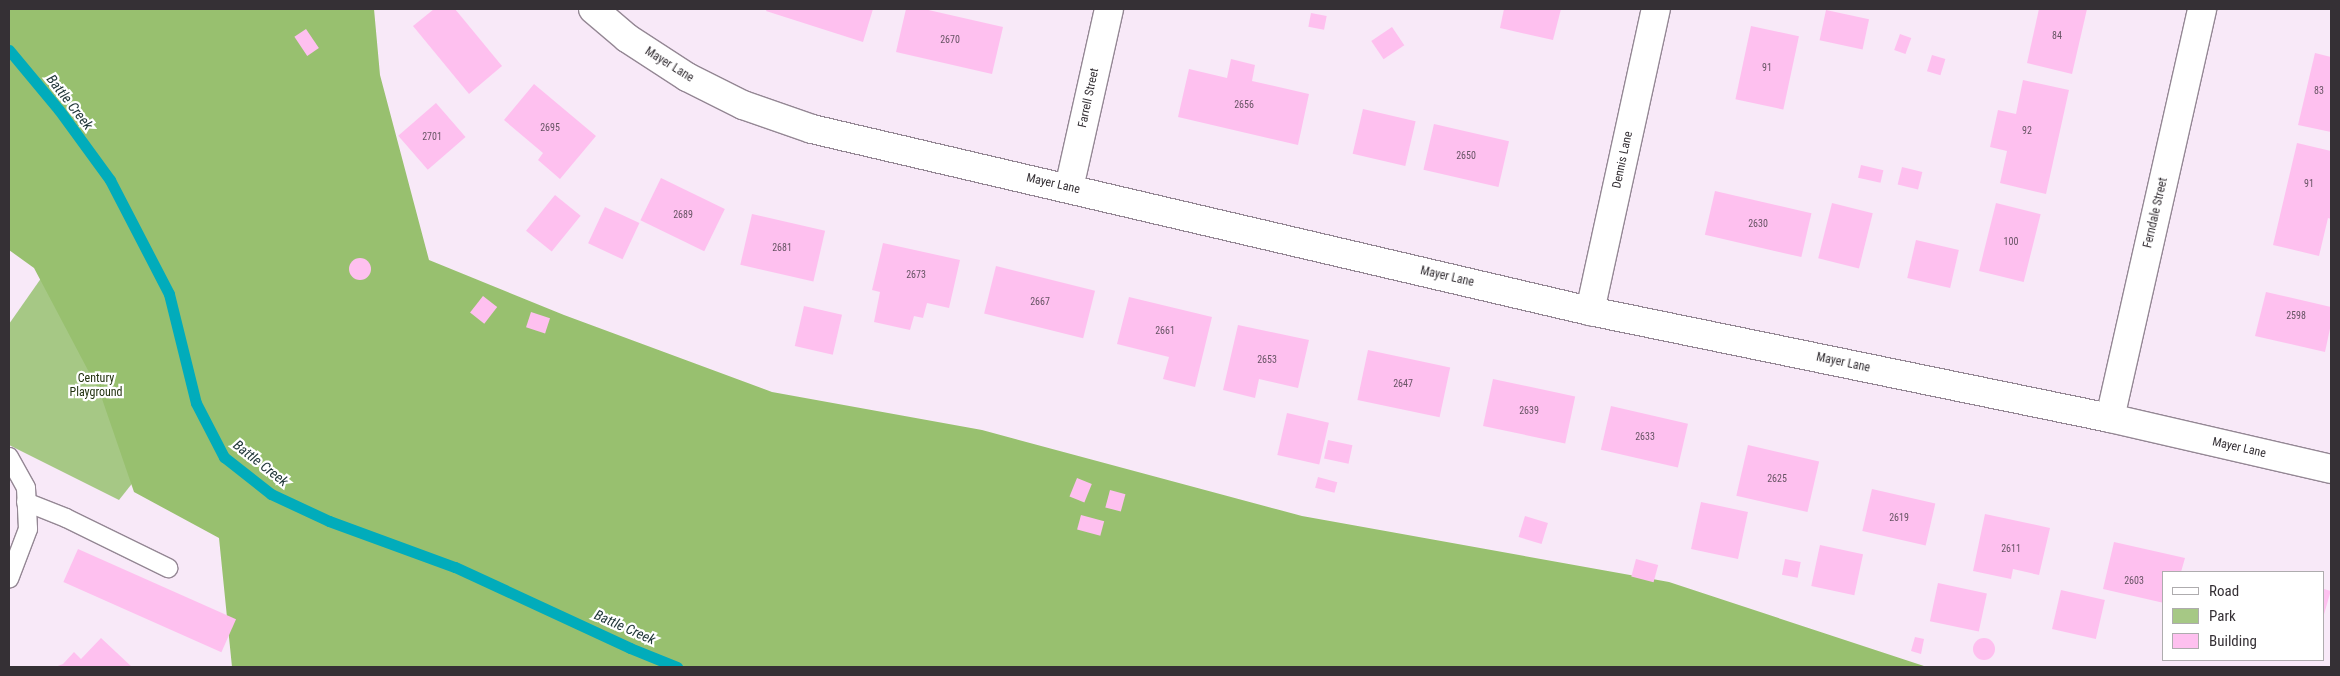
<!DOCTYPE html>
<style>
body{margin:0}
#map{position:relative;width:2340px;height:676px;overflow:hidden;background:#f8e9f8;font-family:"Roboto Condensed",sans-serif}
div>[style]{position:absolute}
.green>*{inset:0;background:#a6c885}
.forest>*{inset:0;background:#98c06f}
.stream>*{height:11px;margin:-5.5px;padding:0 5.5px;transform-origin:5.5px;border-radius:5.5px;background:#01acbb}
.building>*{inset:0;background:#fec0ef;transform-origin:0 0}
.round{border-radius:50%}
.roads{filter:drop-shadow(1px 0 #948794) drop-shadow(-1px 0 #948794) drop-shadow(0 1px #948794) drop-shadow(0 -1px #948794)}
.lane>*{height:18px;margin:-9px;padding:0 9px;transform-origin:9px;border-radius:9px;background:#fff}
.street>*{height:28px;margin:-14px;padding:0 14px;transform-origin:14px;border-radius:14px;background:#fff}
span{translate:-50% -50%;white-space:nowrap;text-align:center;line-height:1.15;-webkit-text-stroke:4.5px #fff;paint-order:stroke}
.number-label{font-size:10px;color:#675464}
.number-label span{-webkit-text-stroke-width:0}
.street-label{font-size:12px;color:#353035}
.park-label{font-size:12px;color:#223210}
.water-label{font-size:14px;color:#203639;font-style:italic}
.frame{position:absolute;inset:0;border:10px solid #353035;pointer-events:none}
.legend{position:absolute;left:2162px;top:571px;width:162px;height:90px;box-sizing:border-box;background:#fff;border:1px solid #aeacae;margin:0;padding:6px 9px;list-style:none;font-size:15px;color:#353035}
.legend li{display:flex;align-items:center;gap:10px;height:25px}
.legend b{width:25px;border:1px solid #aeacae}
</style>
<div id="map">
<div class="green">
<i style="clip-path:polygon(110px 180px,196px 403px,119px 500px,9px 445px,9px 324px)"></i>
</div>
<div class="forest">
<i style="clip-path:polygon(9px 9px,374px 9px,380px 75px,429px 260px,564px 315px,772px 392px,982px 430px,1302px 516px,1669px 582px,1927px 667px,232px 667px,219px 538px,134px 492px,100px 393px,34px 268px,9px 250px)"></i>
</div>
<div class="stream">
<i style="left:9px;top:50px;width:78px;rotate:50.2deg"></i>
<i style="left:59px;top:110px;width:87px;rotate:53.9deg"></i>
<i style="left:110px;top:180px;width:128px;rotate:62.6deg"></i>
<i style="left:169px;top:294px;width:112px;rotate:76.1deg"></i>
<i style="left:196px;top:403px;width:61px;rotate:62.6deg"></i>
<i style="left:224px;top:457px;width:60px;rotate:38.2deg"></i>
<i style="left:271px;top:494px;width:64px;rotate:25deg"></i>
<i style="left:329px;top:521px;width:134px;rotate:20.1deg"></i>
<i style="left:455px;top:567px;width:193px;rotate:24.8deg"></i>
<i style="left:630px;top:648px;width:51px;rotate:22deg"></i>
</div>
<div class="building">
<i style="clip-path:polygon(434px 9px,455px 9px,502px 66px,469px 94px,413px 26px)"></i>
<i style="clip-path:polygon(767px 9px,873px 9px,863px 42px,766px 11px)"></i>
<i style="clip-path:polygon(906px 9px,924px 9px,1003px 27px,992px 74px,896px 52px)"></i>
<i style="clip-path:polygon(1504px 9px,1561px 9px,1553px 40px,1500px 28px)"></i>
<i style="clip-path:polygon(2039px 9px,2087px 9px,2072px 74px,2027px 63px)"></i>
<i style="left:1826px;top:10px;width:44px;height:31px;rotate:12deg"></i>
<i style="left:1311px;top:13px;width:16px;height:14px;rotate:11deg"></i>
<i style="left:1751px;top:26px;width:49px;height:75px;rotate:12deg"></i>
<i style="left:1392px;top:27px;width:22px;height:25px;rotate:56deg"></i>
<i style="left:306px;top:29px;width:23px;height:14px;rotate:56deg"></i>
<i style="left:1900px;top:34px;width:12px;height:17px;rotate:20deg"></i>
<i style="clip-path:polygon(2315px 53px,2331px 57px,2331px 132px,2298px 125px)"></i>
<i style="left:1932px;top:55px;width:14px;height:17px;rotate:17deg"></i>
<i style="clip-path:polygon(1231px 59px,1255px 65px,1252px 81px,1309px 94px,1298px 145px,1178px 117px,1189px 69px,1227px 78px)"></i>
<i style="clip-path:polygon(2023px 80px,2069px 90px,2046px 194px,2000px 183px,2007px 151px,1990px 147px,1998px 110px,2016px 114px)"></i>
<i style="clip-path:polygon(534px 84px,596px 136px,560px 179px,538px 160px,543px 153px,504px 120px)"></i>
<i style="left:436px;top:103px;width:45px;height:50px;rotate:49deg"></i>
<i style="left:1363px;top:109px;width:54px;height:46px;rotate:13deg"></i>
<i style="left:1434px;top:124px;width:77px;height:47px;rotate:13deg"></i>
<i style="clip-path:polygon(2297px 143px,2331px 151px,2331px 219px,2328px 218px,2319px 256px,2273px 245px)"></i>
<i style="left:1861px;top:165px;width:23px;height:13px;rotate:13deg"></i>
<i style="left:1902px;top:167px;width:21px;height:18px;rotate:14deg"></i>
<i style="left:661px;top:178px;width:71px;height:47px;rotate:26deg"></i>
<i style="left:1715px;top:191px;width:99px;height:45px;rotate:13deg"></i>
<i style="left:555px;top:195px;width:33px;height:46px;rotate:39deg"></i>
<i style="left:1832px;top:203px;width:42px;height:57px;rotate:14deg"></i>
<i style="left:1996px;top:203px;width:46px;height:70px;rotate:14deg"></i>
<i style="left:605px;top:207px;width:38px;height:40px;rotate:25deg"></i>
<i style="left:752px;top:214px;width:75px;height:52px;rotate:13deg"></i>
<i style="left:1916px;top:240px;width:44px;height:39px;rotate:13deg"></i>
<i style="clip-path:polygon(883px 243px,960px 260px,949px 308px,927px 303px,923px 318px,914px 316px,910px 330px,874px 322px,880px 292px,872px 290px)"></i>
<i class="round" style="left:349px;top:258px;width:22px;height:22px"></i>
<i style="left:996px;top:266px;width:102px;height:49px;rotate:14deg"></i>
<i style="clip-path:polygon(2266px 292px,2331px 307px,2331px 324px,2325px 352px,2255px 336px)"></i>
<i style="left:483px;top:296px;width:18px;height:21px;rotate:38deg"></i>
<i style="clip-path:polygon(1129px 297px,1212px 317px,1195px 387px,1163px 379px,1169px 357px,1117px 344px)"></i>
<i style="left:804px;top:306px;width:39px;height:41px;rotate:13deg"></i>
<i style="left:531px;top:312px;width:20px;height:16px;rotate:18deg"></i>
<i style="clip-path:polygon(1238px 325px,1309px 340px,1298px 388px,1259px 379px,1255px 398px,1223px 390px)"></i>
<i style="left:1368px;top:350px;width:84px;height:51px;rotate:12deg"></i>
<i style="left:1493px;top:379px;width:84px;height:48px;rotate:12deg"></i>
<i style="left:1611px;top:406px;width:79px;height:45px;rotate:13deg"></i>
<i style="left:1287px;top:413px;width:43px;height:43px;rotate:13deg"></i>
<i style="left:1328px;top:440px;width:25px;height:19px;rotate:12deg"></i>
<i style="left:1748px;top:445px;width:73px;height:52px;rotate:13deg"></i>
<i style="left:1318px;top:477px;width:20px;height:11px;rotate:15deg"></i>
<i style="left:1077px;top:478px;width:16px;height:20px;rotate:22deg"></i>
<i style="left:1872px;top:489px;width:65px;height:43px;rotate:13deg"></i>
<i style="left:1110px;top:490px;width:16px;height:18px;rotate:15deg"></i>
<i style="left:1701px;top:502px;width:48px;height:48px;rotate:12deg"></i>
<i style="clip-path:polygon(1985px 514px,2050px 528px,2039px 575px,2013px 569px,2011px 579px,1973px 571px)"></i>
<i style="left:1081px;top:515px;width:24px;height:15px;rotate:15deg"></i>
<i style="left:1525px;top:516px;width:24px;height:22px;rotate:17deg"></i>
<i style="clip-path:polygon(2114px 542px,2185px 558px,2181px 572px,2164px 572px,2164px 603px,2103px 589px)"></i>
<i style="left:1820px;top:545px;width:44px;height:42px;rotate:12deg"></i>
<i style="left:78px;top:549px;width:173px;height:36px;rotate:24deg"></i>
<i style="left:1636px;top:559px;width:23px;height:18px;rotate:15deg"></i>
<i style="left:1785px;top:559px;width:16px;height:16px;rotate:11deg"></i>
<i style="left:1938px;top:583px;width:50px;height:39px;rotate:12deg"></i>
<i style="left:2324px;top:589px;width:7px;height:50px;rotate:16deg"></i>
<i style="left:2061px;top:590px;width:45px;height:40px;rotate:13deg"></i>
<i style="clip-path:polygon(1915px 637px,1924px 639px,1921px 654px,1911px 651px)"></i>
<i class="round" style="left:1973px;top:638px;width:22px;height:22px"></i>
<i style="clip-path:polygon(101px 638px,132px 667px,55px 667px,63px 664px,74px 652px,81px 659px)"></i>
</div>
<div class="roads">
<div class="lane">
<i style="left:9px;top:457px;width:35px;rotate:61deg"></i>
<i style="left:26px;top:488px;width:41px;rotate:87.2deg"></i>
<i style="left:28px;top:529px;width:53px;rotate:110.8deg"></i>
<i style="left:26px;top:502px;width:43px;rotate:21.8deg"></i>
<i style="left:66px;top:518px;width:114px;rotate:26.1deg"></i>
</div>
<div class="street">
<i style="left:593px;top:9px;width:45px;rotate:40.5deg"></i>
<i style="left:627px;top:38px;width:72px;rotate:33deg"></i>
<i style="left:687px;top:77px;width:63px;rotate:26.6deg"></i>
<i style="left:743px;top:105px;width:73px;rotate:19.2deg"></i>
<i style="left:812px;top:129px;width:799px;rotate:13.17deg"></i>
<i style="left:1590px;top:311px;width:531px;rotate:11.63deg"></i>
<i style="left:2110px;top:418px;width:227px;rotate:13deg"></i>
<i style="left:1069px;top:188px;width:183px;rotate:-77.4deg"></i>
<i style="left:1590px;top:311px;width:309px;rotate:-77.7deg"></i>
<i style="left:2110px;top:418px;width:419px;rotate:-77.3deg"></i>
</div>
</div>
<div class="number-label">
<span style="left:2057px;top:36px">84</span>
<span style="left:950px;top:40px">2670</span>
<span style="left:1767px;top:68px">91</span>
<span style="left:2319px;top:91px">83</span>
<span style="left:1244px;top:105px">2656</span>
<span style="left:550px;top:128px">2695</span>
<span style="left:2027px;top:131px">92</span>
<span style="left:432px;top:137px">2701</span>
<span style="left:1466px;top:156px">2650</span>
<span style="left:2309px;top:184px">91</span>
<span style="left:683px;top:215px">2689</span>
<span style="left:1758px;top:224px">2630</span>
<span style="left:2011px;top:242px">100</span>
<span style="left:782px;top:248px">2681</span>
<span style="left:916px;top:275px">2673</span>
<span style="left:1040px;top:302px">2667</span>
<span style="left:2296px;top:316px">2598</span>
<span style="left:1165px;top:331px">2661</span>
<span style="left:1267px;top:360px">2653</span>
<span style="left:1403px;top:384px">2647</span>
<span style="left:1529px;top:411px">2639</span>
<span style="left:1645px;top:437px">2633</span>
<span style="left:1777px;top:479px">2625</span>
<span style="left:1899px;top:518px">2619</span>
<span style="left:2011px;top:549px">2611</span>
<span style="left:2134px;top:581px">2603</span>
</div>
<div class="street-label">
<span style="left:669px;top:65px;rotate:32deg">Mayer Lane</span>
<span style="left:1089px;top:98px;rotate:-78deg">Farrell Street</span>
<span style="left:1623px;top:160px;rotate:-78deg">Dennis Lane</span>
<span style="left:1053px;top:184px;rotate:13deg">Mayer Lane</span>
<span style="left:2156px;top:213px;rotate:-77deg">Ferndale Street</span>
<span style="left:1447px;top:277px;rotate:13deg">Mayer Lane</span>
<span style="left:1843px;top:363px;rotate:12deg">Mayer Lane</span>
<span style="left:2239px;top:448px;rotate:13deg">Mayer Lane</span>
</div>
<div class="park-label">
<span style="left:96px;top:386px">Century<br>Playground</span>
</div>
<div class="water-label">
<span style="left:70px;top:102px;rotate:52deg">Battle Creek</span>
<span style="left:261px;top:463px;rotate:38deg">Battle Creek</span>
<span style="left:625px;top:627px;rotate:24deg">Battle Creek</span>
</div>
<div class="frame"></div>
<ul class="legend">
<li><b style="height:6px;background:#fff"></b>Road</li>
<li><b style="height:14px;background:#a6c885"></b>Park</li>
<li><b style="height:14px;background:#fec0ef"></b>Building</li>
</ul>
</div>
